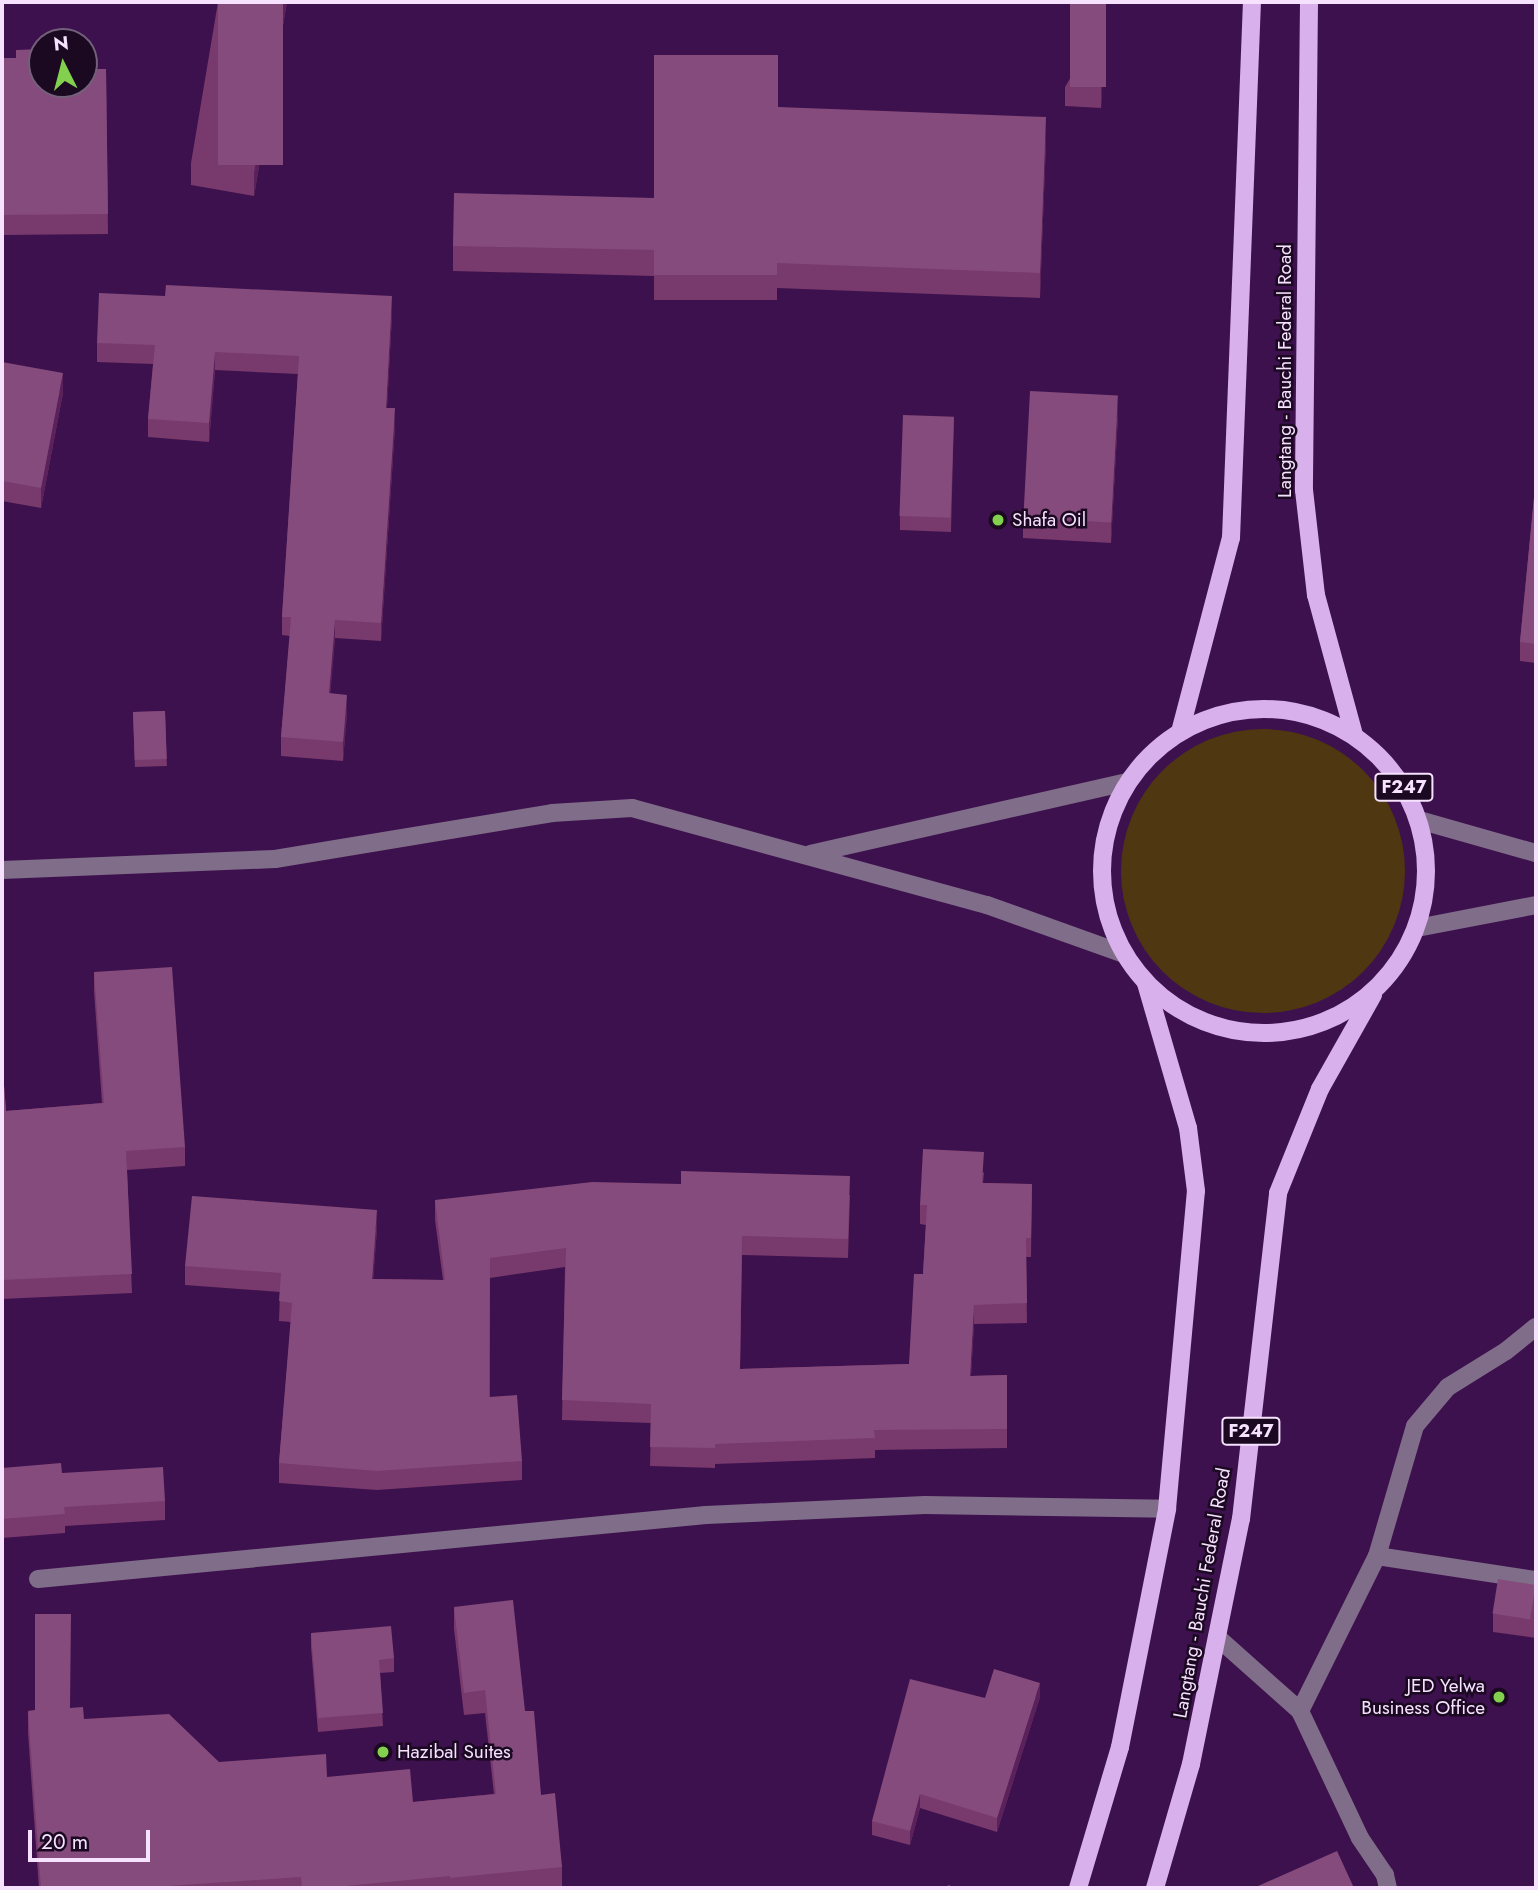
<!DOCTYPE html>
<style>
body{margin:0}
#map{position:relative;width:1538px;height:1890px;overflow:hidden;background:#3d114d;font-family:Jost,sans-serif}
div>[style]{position:absolute}
.green>*{inset:0;background:#4f3712}
.round{border-radius:50%}
.minor>*{height:18px;margin:-9px;padding:0 9px;transform-origin:9px;border-radius:9px;background:#806d89}
.major>*{height:18px;margin:-9px;padding:0 9px;transform-origin:9px;border-radius:9px;background:#d8b0eb}
.major>.ring{margin:-9px;padding:0;box-sizing:content-box;background:none;border:18px solid #d8b0eb;border-radius:50%}
.wall>*{inset:0;background:#78396d;transform-origin:0 0}
.shaded-wall>*{inset:0;background:#5a215a}
.building>*{inset:0;background:#854b7d;transform-origin:0 0}
.dots>*{width:19px;height:19px;translate:-50% -50%;box-sizing:border-box;border:4px solid #1b0922;border-radius:50%}
span{translate:-50% -50%;white-space:nowrap;text-align:center;line-height:1.15;-webkit-text-stroke:5px #1b0922;paint-order:stroke}
.shield-label span{padding:2px 5px;background:#1b0922;border:2px solid;border-radius:5px;-webkit-text-stroke-width:0}
.shield-label{font-size:18px;color:#f6e2ff;font-weight:700}
.street-label{font-size:19px;color:#f6e2ff}
.poi-label{font-size:19px;color:#f6e2ff}
.left{translate:0 -50%;text-align:left}
.right{translate:-100% -50%;text-align:right}
.frame{position:absolute;inset:0;border:4px solid #f6e2ff;pointer-events:none}
.north{position:absolute;left:28px;top:28px;width:70px;height:70px;box-sizing:border-box;background:#1b0922;border:2px solid #73607a;border-radius:50%;rotate:354deg;font-size:19px;font-weight:700;line-height:28px;text-align:center;color:#f6e2ff}
.north::after{content:'';display:block;margin:auto;width:24px;height:32px;background:#83d04f;clip-path:polygon(50% 0,100% 100%,50% 72%,0 100%)}
.scale{position:absolute;left:28px;top:1830px;width:122px;height:32px;box-sizing:border-box;border:4px solid #f6e2ff;border-top:0;padding-left:9px;font-size:21px;line-height:24px;white-space:nowrap;color:#f6e2ff;-webkit-text-stroke:5px #1b0922;paint-order:stroke}
</style>
<div id="map">
<div class="green">
<i class="round" style="left:1121px;top:729px;width:284px;height:284px"></i>
</div>
<div class="minor">
<i style="left:1419px;top:820px;width:122px;rotate:15.8deg"></i>
<i style="left:810px;top:854px;width:325px;rotate:-12.8deg"></i>
<i style="left:2px;top:870px;width:273px;rotate:-2.3deg"></i>
<i style="left:275px;top:859px;width:281px;rotate:-9.4deg"></i>
<i style="left:552px;top:813px;width:80px;rotate:-3.6deg"></i>
<i style="left:632px;top:808px;width:368px;rotate:15.3deg"></i>
<i style="left:987px;top:905px;width:145px;rotate:19.7deg"></i>
<i style="left:1417px;top:928px;width:121px;rotate:-10.9deg"></i>
<i style="left:1377px;top:1556px;width:161px;rotate:8.6deg"></i>
<i style="left:38px;top:1579px;width:671px;rotate:-5.47deg"></i>
<i style="left:706px;top:1515px;width:219px;rotate:-2.6deg"></i>
<i style="left:925px;top:1505px;width:242px;rotate:0.9deg"></i>
<i style="left:1217px;top:1637px;width:111px;rotate:41.7deg"></i>
<i style="left:1300px;top:1711px;width:140px;rotate:64.7deg"></i>
<i style="left:1360px;top:1838px;width:45px;rotate:56deg"></i>
<i style="left:1385px;top:1875px;width:13px;rotate:77deg"></i>
<i style="left:1300px;top:1711px;width:173px;rotate:-63.6deg"></i>
<i style="left:1377px;top:1556px;width:135px;rotate:-73.7deg"></i>
<i style="left:1415px;top:1426px;width:51px;rotate:-49.8deg"></i>
<i style="left:1448px;top:1387px;width:68px;rotate:-31.8deg"></i>
<i style="left:1506px;top:1351px;width:38px;rotate:-39deg"></i>
</div>
<div class="major">
<i style="left:1309px;top:2px;width:488px;rotate:90.6deg"></i>
<i style="left:1304px;top:490px;width:106px;rotate:83.5deg"></i>
<i style="left:1316px;top:595px;width:145px;rotate:74.8deg"></i>
<i class="ring" style="left:1102px;top:709px;width:306px;height:306px"></i>
<i style="left:1180px;top:732px;width:201px;rotate:-75.3deg"></i>
<i style="left:1231px;top:538px;width:536px;rotate:-87.76deg"></i>
<i style="left:1078px;top:1888px;width:147px;rotate:-73.4deg"></i>
<i style="left:1120px;top:1747px;width:243px;rotate:-78.8deg"></i>
<i style="left:1167px;top:1509px;width:319px;rotate:-84.8deg"></i>
<i style="left:1196px;top:1191px;width:64px;rotate:-97.2deg"></i>
<i style="left:1188px;top:1128px;width:151px;rotate:-106.2deg"></i>
<i style="left:1155px;top:1888px;width:129px;rotate:-73.8deg"></i>
<i style="left:1191px;top:1764px;width:250px;rotate:-78.5deg"></i>
<i style="left:1241px;top:1519px;width:328px;rotate:-83.5deg"></i>
<i style="left:1278px;top:1193px;width:112px;rotate:-68deg"></i>
<i style="left:1320px;top:1089px;width:108px;rotate:-60.6deg"></i>
</div>
<div class="wall">
<i style="clip-path:polygon(218px 2px,287px 2px,254px 196px,191px 185px,191px 163px)"></i>
<i style="clip-path:polygon(1106px 18px,1101px 108px,1065px 106px,1065px 87px)"></i>
<i style="clip-path:polygon(2px 58px,42px 84px,106px 69px,108px 234px,2px 235px)"></i>
<i style="clip-path:polygon(778px 107px,1046px 142px,1040px 298px,777px 288px,777px 300px,654px 300px,654px 276px,453px 271px,453px 246px,654px 198px)"></i>
<i style="clip-path:polygon(392px 315px,387px 408px,395px 427px,381px 641px,335px 638px,330px 693px,347px 713px,343px 761px,281px 756px,281px 737px,290px 636px,282px 635px,282px 617px,298px 374px,215px 370px,209px 442px,148px 437px,148px 419px,153px 364px,97px 362px,97px 343px)"></i>
<i style="clip-path:polygon(2px 362px,63px 393px,41px 508px,2px 501px)"></i>
<i style="clip-path:polygon(1118px 416px,1111px 543px,1023px 538px,1023px 518px)"></i>
<i style="clip-path:polygon(954px 417px,951px 532px,900px 530px,900px 516px)"></i>
<i style="clip-path:polygon(1536px 477px,1536px 663px,1520px 661px,1520px 642px)"></i>
<i style="left:165px;top:711px;width:55px;height:32px;rotate:88deg"></i>
<i style="clip-path:polygon(94px 972px,185px 1147px,185px 1166px,127px 1170px,132px 1293px,2px 1299px,2px 1059px,6px 1111px,102px 1103px,94px 991px)"></i>
<i style="clip-path:polygon(984px 1172px,983px 1183px,1032px 1184px,1031px 1257px,1026px 1257px,1027px 1323px,974px 1324px,971px 1376px,1007px 1375px,1007px 1448px,875px 1450px,875px 1458px,715px 1464px,715px 1468px,650px 1466px,651px 1423px,562px 1420px,565px 1267px,490px 1278px,490px 1397px,522px 1461px,522px 1480px,377px 1490px,279px 1483px,279px 1463px,291px 1322px,279px 1321px,280px 1292px,185px 1285px,185px 1266px,377px 1229px,373px 1279px,443px 1280px,435px 1220px,435px 1200px,850px 1195px,848px 1258px,742px 1255px,740px 1369px,909px 1364px,923px 1274px,926px 1225px,920px 1224px,920px 1205px)"></i>
<i style="clip-path:polygon(2px 1468px,62px 1473px,165px 1501px,165px 1520px,65px 1526px,65px 1533px,2px 1538px)"></i>
<i style="clip-path:polygon(1536px 1585px,1536px 1638px,1493px 1632px,1493px 1614px)"></i>
<i style="clip-path:polygon(454px 1607px,525px 1711px,541px 1795px,562px 1867px,562px 1888px,39px 1888px,28px 1733px,28px 1711px,70px 1708px,84px 1719px,219px 1762px,327px 1777px,413px 1802px,494px 1794px,485px 1713px,464px 1715px,454px 1629px)"></i>
<i style="clip-path:polygon(311px 1633px,394px 1658px,394px 1672px,380px 1673px,383px 1726px,318px 1732px,311px 1647px)"></i>
<i style="clip-path:polygon(1040px 1697px,997px 1832px,920px 1808px,910px 1845px,872px 1835px,872px 1821px,985px 1698px)"></i>
</div>
<div class="shaded-wall">
<i style="clip-path:polygon(283px 2px,287px 2px,254px 196px,254px 173px)"></i>
<i style="clip-path:polygon(1106px 2px,1106px 18px,1101px 108px,1101px 89px)"></i>
<i style="clip-path:polygon(1046px 117px,1046px 142px,1040px 298px,1040px 273px)"></i>
<i style="clip-path:polygon(392px 296px,392px 315px,386px 427px,386px 408px)"></i>
<i style="clip-path:polygon(215px 352px,215px 370px,209px 442px,209px 423px)"></i>
<i style="clip-path:polygon(63px 373px,63px 393px,41px 508px,41px 488px)"></i>
<i style="clip-path:polygon(1118px 396px,1118px 416px,1111px 543px,1111px 523px)"></i>
<i style="clip-path:polygon(395px 408px,395px 427px,381px 641px,381px 623px)"></i>
<i style="clip-path:polygon(335px 620px,335px 638px,329px 712px,329px 693px)"></i>
<i style="clip-path:polygon(347px 695px,347px 713px,343px 761px,343px 742px)"></i>
<i style="clip-path:polygon(377px 1210px,377px 1229px,372px 1299px,372px 1279px)"></i>
<i style="clip-path:polygon(974px 1305px,974px 1324px,970px 1395px,970px 1376px)"></i>
<i style="clip-path:polygon(1040px 1683px,1040px 1697px,997px 1832px,997px 1818px)"></i>
<i style="clip-path:polygon(920px 1794px,920px 1808px,910px 1845px,910px 1831px)"></i>
</div>
<div class="building">
<i style="left:218px;top:2px;width:65px;height:163px"></i>
<i style="left:1070px;top:2px;width:36px;height:85px"></i>
<i style="clip-path:polygon(42px 49px,42px 84px,84px 84px,84px 69px,106px 69px,108px 214px,2px 215px,2px 58px,16px 58px,16px 50px)"></i>
<i style="clip-path:polygon(654px 55px,778px 55px,778px 107px,1046px 117px,1040px 273px,777px 263px,777px 275px,654px 275px,654px 250px,453px 246px,454px 193px,654px 198px)"></i>
<i style="clip-path:polygon(166px 285px,392px 296px,386px 408px,395px 408px,381px 623px,335px 620px,329px 693px,347px 695px,343px 742px,281px 737px,291px 617px,282px 617px,299px 356px,215px 352px,209px 423px,148px 419px,155px 345px,97px 343px,99px 293px,165px 296px)"></i>
<i style="clip-path:polygon(2px 362px,63px 373px,41px 488px,2px 481px)"></i>
<i style="left:1030px;top:391px;width:88px;height:127px;rotate:3deg"></i>
<i style="left:903px;top:415px;width:51px;height:101px;rotate:2deg"></i>
<i style="clip-path:polygon(1536px 477px,1536px 644px,1520px 642px)"></i>
<i style="left:165px;top:711px;width:48px;height:32px;rotate:88deg"></i>
<i style="clip-path:polygon(172px 967px,185px 1147px,126px 1151px,132px 1274px,2px 1280px,2px 1059px,6px 1111px,104px 1103px,94px 972px)"></i>
<i style="clip-path:polygon(923px 1149px,984px 1152px,982px 1183px,1032px 1184px,1031px 1238px,1026px 1238px,1027px 1303px,974px 1305px,970px 1376px,1007px 1375px,1007px 1429px,874px 1430px,875px 1438px,715px 1444px,715px 1448px,650px 1447px,651px 1404px,562px 1400px,566px 1248px,490px 1258px,489px 1397px,517px 1395px,522px 1461px,377px 1471px,279px 1463px,292px 1303px,279px 1301px,281px 1273px,185px 1266px,192px 1196px,377px 1210px,372px 1279px,445px 1280px,435px 1200px,592px 1182px,681px 1184px,681px 1171px,850px 1176px,848px 1239px,742px 1236px,740px 1369px,909px 1364px,914px 1274px,923px 1274px,927px 1205px,920px 1205px)"></i>
<i style="clip-path:polygon(61px 1463px,62px 1473px,163px 1467px,165px 1501px,64px 1507px,65px 1514px,2px 1519px,2px 1468px)"></i>
<i style="left:1498px;top:1579px;width:38px;height:35px;rotate:9deg"></i>
<i style="clip-path:polygon(513px 1600px,525px 1711px,534px 1711px,541px 1795px,555px 1793px,562px 1867px,450px 1878px,450px 1876px,335px 1887px,335px 1888px,302px 1888px,301px 1877px,138px 1888px,41px 1888px,28px 1711px,35px 1710px,35px 1614px,71px 1614px,70px 1708px,83px 1707px,84px 1719px,169px 1714px,219px 1762px,326px 1754px,327px 1777px,410px 1769px,413px 1802px,496px 1794px,485px 1690px,464px 1693px,454px 1607px)"></i>
<i style="clip-path:polygon(391px 1626px,394px 1658px,379px 1660px,383px 1713px,318px 1718px,311px 1633px)"></i>
<i style="clip-path:polygon(994px 1669px,1040px 1683px,997px 1818px,920px 1794px,910px 1831px,872px 1821px,910px 1679px,985px 1698px)"></i>
<i style="clip-path:polygon(1337px 1851px,1354px 1888px,1259px 1888px,1258px 1886px)"></i>
<i style="clip-path:polygon(948px 1885px,958px 1888px,947px 1888px)"></i>
</div>
<div class="dots">
<i style="left:998px;top:520px;background:#83d04f"></i>
<i style="left:1499px;top:1697px;background:#83d04f"></i>
<i style="left:383px;top:1752px;background:#83d04f"></i>
</div>
<div class="shield-label">
<span style="left:1404px;top:787px">F247</span>
<span style="left:1251px;top:1431px">F247</span>
</div>
<div class="street-label">
<span style="left:1285px;top:371px;rotate:-90deg">Langtang - Bauchi Federal Road</span>
<span style="left:1202px;top:1593px;rotate:-80deg">Langtang - Bauchi Federal Road</span>
</div>
<div class="poi-label">
<span class="left" style="left:1012px;top:520px">Shafa Oil</span>
<span class="right" style="left:1485px;top:1697px">JED Yelwa<br>Business Office</span>
<span class="left" style="left:397px;top:1752px">Hazibal Suites</span>
</div>
<div class="frame"></div>
<div class="north">N</div>
<div class="scale">20 m</div>
</div>
